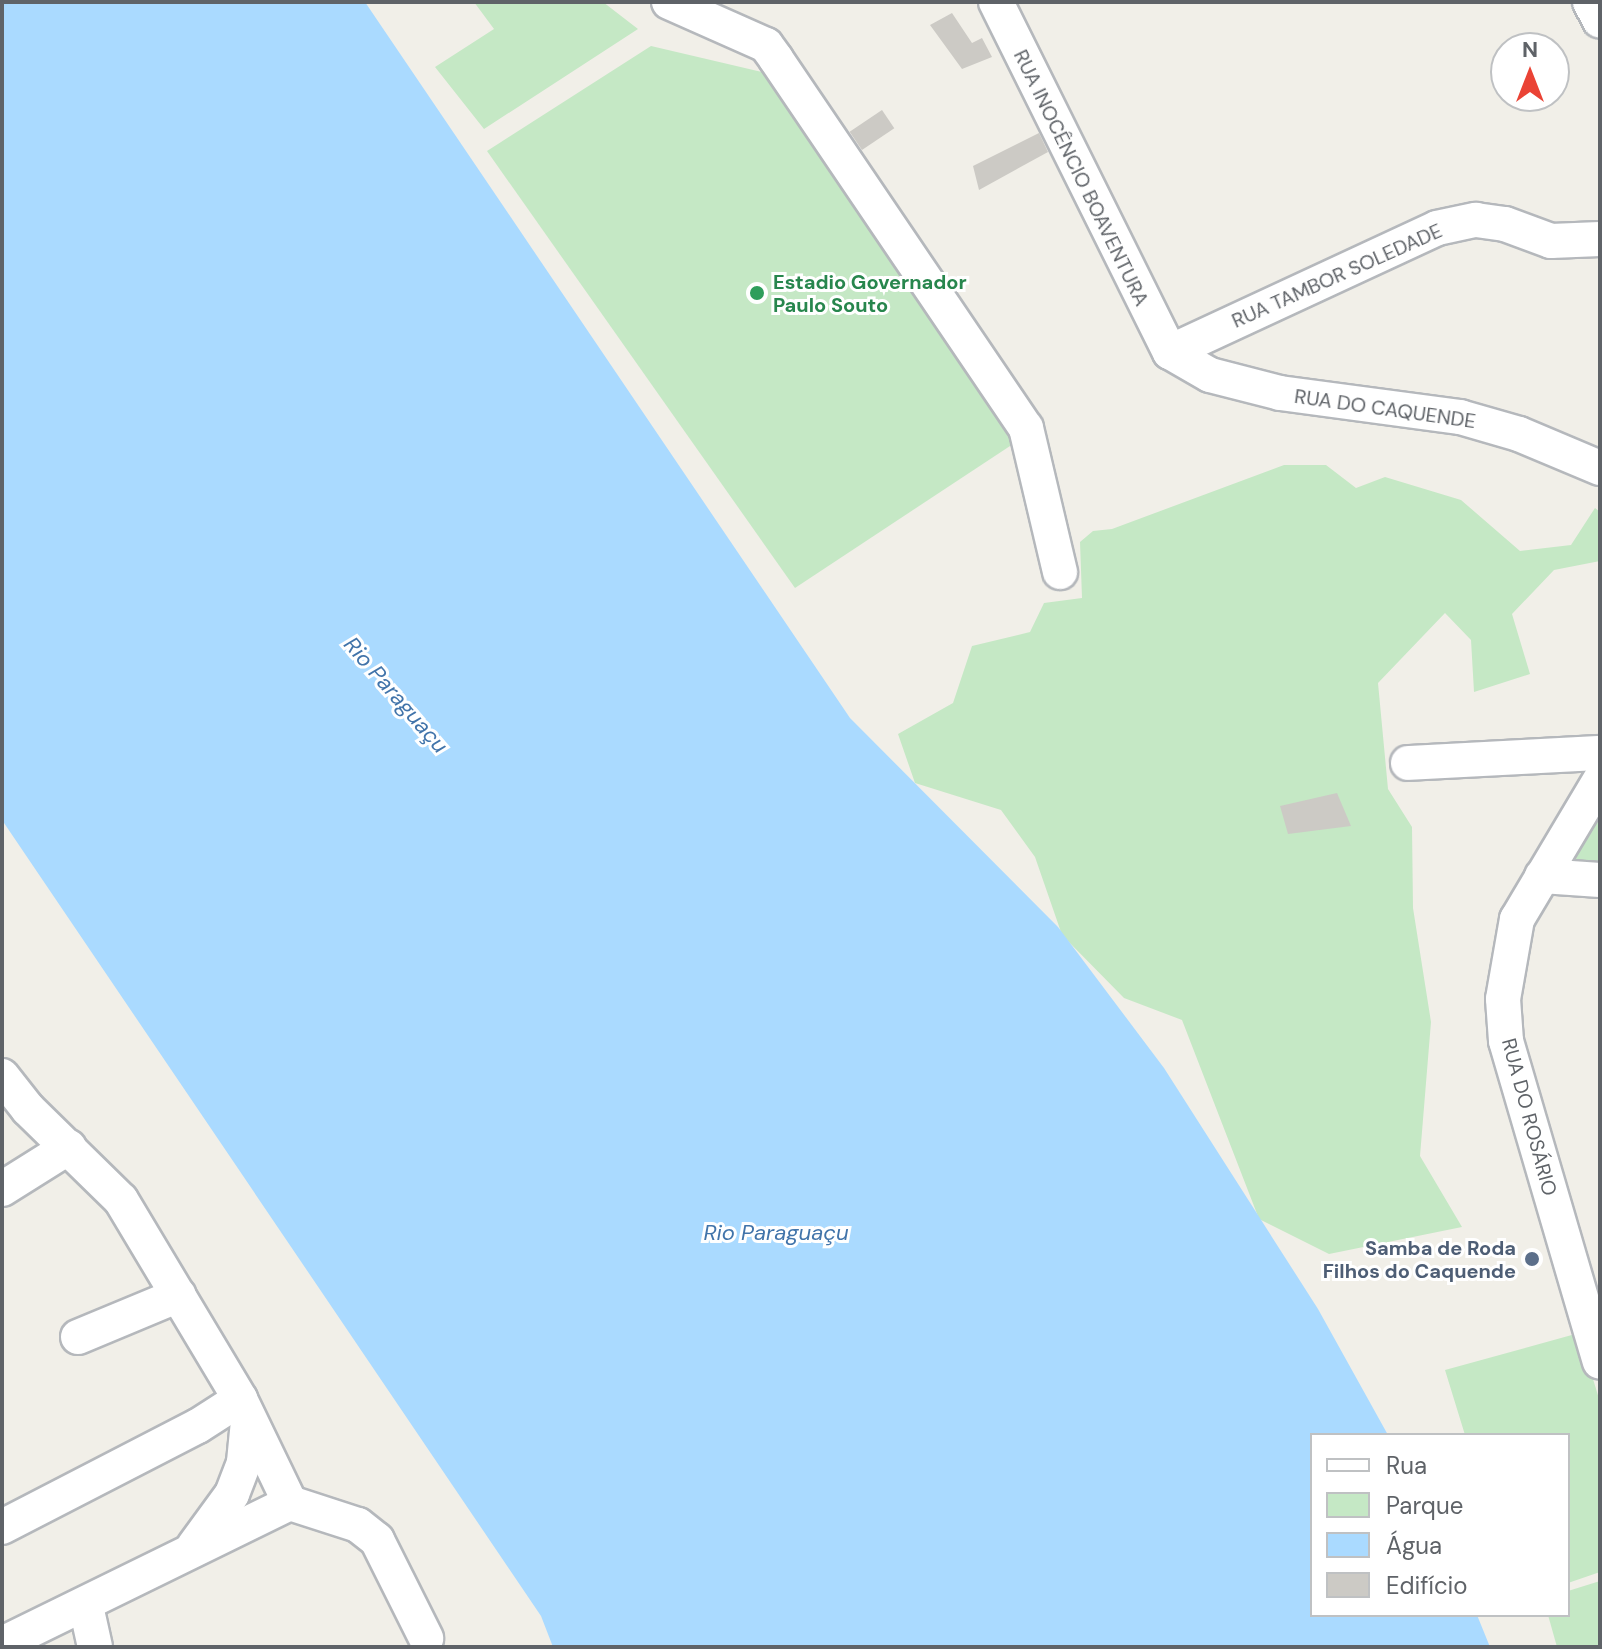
<!DOCTYPE html>
<meta charset="utf-8">
<style>
body{margin:0}
#map{position:relative;width:1602px;height:1649px;overflow:hidden;background:#f1efe8;font-family:"DM Sans",sans-serif}
div>[style]{position:absolute}
.green>*{inset:0;background:#c5e8c5}
.water>*{inset:0;background:#aadaff}
.building>*{inset:0;background:#cccac5;transform-origin:0 0}
.roads{filter:drop-shadow(2px 0 #b5b8bc) drop-shadow(-2px 0 #b5b8bc) drop-shadow(0 2px #b5b8bc) drop-shadow(0 -2px #b5b8bc)}
.minor>*{height:34px;margin:-17px;padding:0 17px;transform-origin:17px;border-radius:17px;background:#fff}
.dots>*{width:22px;height:22px;translate:-50% -50%;box-sizing:border-box;border:4px solid #fff;border-radius:50%}
span{translate:-50% -50%;white-space:nowrap;text-align:center;line-height:1.15;-webkit-text-stroke:6px #fff;paint-order:stroke}
.street-label{font-size:20px;color:#5f6368}
.leisure-label{font-size:20px;color:#27864d;font-weight:700}
.left{translate:0 -50%;text-align:left}
.service-label{font-size:20px;color:#4e5e75;font-weight:700}
.right{translate:-100% -50%;text-align:right}
.water-label{font-size:22px;color:#4174aa;font-style:italic}
.frame{position:absolute;inset:0;border:4px solid #5f6368;pointer-events:none}
.legend{position:absolute;left:1310px;top:1433px;width:260px;height:184px;box-sizing:border-box;background:#fff;border:2px solid #bfc1c3;margin:0;padding:10px 14px;list-style:none;font-size:24px;color:#5f6368}
.legend li{display:flex;align-items:center;gap:16px;height:40px}
.legend b{width:40px;border:2px solid #bfc1c3}
.north{position:absolute;left:1490px;top:32px;width:80px;height:80px;box-sizing:border-box;background:#fff;border:2px solid #bfc1c3;border-radius:50%;rotate:0deg;font-size:22px;font-weight:700;line-height:32px;text-align:center;color:#5f6368}
.north::after{content:'';display:block;margin:auto;width:28px;height:36px;background:#ea4335;clip-path:polygon(50% 0,100% 100%,50% 72%,0 100%)}
</style>
<div id="map">
<div class="green">
<i style="clip-path:polygon(474px 2px,603px 2px,638px 29px,484px 129px,435px 67px,494px 29px)"></i>
<i style="clip-path:polygon(651px 46px,775px 75px,1025px 436px,795px 588px,487px 151px)"></i>
<i style="clip-path:polygon(1284px 465px,1326px 465px,1356px 488px,1385px 477px,1461px 500px,1520px 551px,1571px 545px,1595px 508px,1600px 512px,1600px 561px,1554px 570px,1512px 614px,1530px 674px,1474px 692px,1471px 640px,1445px 613px,1378px 683px,1388px 789px,1412px 827px,1413px 908px,1431px 1022px,1420px 1156px,1462px 1227px,1329px 1254px,1259px 1219px,1182px 1020px,1124px 998px,1062px 935px,1035px 857px,1001px 810px,915px 783px,898px 734px,953px 703px,972px 646px,1030px 632px,1044px 603px,1082px 598px,1080px 542px,1093px 531px,1112px 529px)"></i>
<i style="clip-path:polygon(1600px 808px,1600px 870px,1569px 870px)"></i>
<i style="clip-path:polygon(1579px 1333px,1600px 1402px,1600px 1572px,1568px 1583px,1568px 1435px,1465px 1435px,1445px 1370px)"></i>
<i style="clip-path:polygon(1600px 1581px,1600px 1647px,1557px 1647px,1548px 1615px,1568px 1615px,1568px 1591px)"></i>
</div>
<div class="water">
<i style="clip-path:polygon(2px 2px,365px 2px,850px 718px,1058px 927px,1164px 1068px,1318px 1309px,1388px 1435px,1312px 1435px,1312px 1615px,1477px 1615px,1490px 1647px,553px 1647px,541px 1616px,2px 820px)"></i>
</div>
<div class="building">
<i style="clip-path:polygon(952px 13px,972px 43px,982px 38px,992px 57px,962px 69px,930px 25px)"></i>
<i style="left:882px;top:110px;width:22px;height:39px;rotate:56deg"></i>
<i style="clip-path:polygon(1039px 133px,1048px 152px,979px 190px,973px 166px)"></i>
<i style="clip-path:polygon(1337px 793px,1351px 826px,1288px 834px,1280px 806px)"></i>
</div>
<div class="roads">
<div class="minor">
<i style="left:669px;top:2px;width:106px;rotate:23.9deg"></i>
<i style="left:766px;top:45px;width:17px;rotate:54deg"></i>
<i style="left:776px;top:59px;width:446px;rotate:55.9deg"></i>
<i style="left:1026px;top:428px;width:148px;rotate:76.7deg"></i>
<i style="left:996px;top:2px;width:391px;rotate:63.6deg"></i>
<i style="left:1590px;top:2px;width:21px;rotate:62deg"></i>
<i style="left:1170px;top:352px;width:294px;rotate:-24.9deg"></i>
<i style="left:1437px;top:228px;width:40px;rotate:-12deg"></i>
<i style="left:1476px;top:220px;width:29px;rotate:8deg"></i>
<i style="left:1505px;top:224px;width:49px;rotate:20.3deg"></i>
<i style="left:1551px;top:241px;width:49px;rotate:-2.3deg"></i>
<i style="left:1170px;top:352px;width:46px;rotate:29.9deg"></i>
<i style="left:1210px;top:375px;width:72px;rotate:14.4deg"></i>
<i style="left:1280px;top:393px;width:182px;rotate:7.6deg"></i>
<i style="left:1460px;top:417px;width:61px;rotate:16.1deg"></i>
<i style="left:1519px;top:434px;width:88px;rotate:22.8deg"></i>
<i style="left:1408px;top:763px;width:192px;rotate:-3deg"></i>
<i style="left:1600px;top:780px;width:162px;rotate:120.8deg"></i>
<i style="left:1517px;top:919px;width:81px;rotate:99.9deg"></i>
<i style="left:1503px;top:999px;width:42px;rotate:85.9deg"></i>
<i style="left:1506px;top:1041px;width:334px;rotate:73.7deg"></i>
<i style="left:1542px;top:876px;width:58px;rotate:3.9deg"></i>
<i style="left:2px;top:1076px;width:42px;rotate:51.8deg"></i>
<i style="left:28px;top:1109px;width:130px;rotate:44.4deg"></i>
<i style="left:121px;top:1200px;width:232px;rotate:59.1deg"></i>
<i style="left:240px;top:1399px;width:115px;rotate:64.3deg"></i>
<i style="left:2px;top:1189px;width:79px;rotate:-32.1deg"></i>
<i style="left:78px;top:1337px;width:109px;rotate:-22.6deg"></i>
<i style="left:2px;top:1527px;width:220px;rotate:-27.3deg"></i>
<i style="left:198px;top:1426px;width:50px;rotate:-32.7deg"></i>
<i style="left:194px;top:1546px;width:64px;rotate:-53.8deg"></i>
<i style="left:232px;top:1494px;width:34px;rotate:-69deg"></i>
<i style="left:244px;top:1462px;width:41px;rotate:-84.4deg"></i>
<i style="left:86px;top:1606px;width:42px;rotate:77.6deg"></i>
<i style="left:2px;top:1644px;width:321px;rotate:-26.1deg"></i>
<i style="left:290px;top:1503px;width:71px;rotate:17.9deg"></i>
<i style="left:358px;top:1525px;width:24px;rotate:38deg"></i>
<i style="left:377px;top:1540px;width:110px;rotate:63.4deg"></i>
</div>
</div>
<div class="dots">
<i style="left:757px;top:293px;background:#2e9e5b"></i>
<i style="left:1532px;top:1259px;background:#5c6f8a"></i>
</div>
<div class="street-label">
<span style="left:1081px;top:178px;rotate:64deg">RUA INOCÊNCIO BOAVENTURA</span>
<span style="left:1337px;top:276px;rotate:-24deg">RUA TAMBOR SOLEDADE</span>
<span style="left:1385px;top:409px;rotate:8deg">RUA DO CAQUENDE</span>
<span style="left:1529px;top:1117px;rotate:75deg">RUA DO ROSÁRIO</span>
</div>
<div class="leisure-label">
<span class="left" style="left:773px;top:294px">Estadio Governador<br>Paulo Souto</span>
</div>
<div class="service-label">
<span class="right" style="left:1516px;top:1260px">Samba de Roda<br>Filhos do Caquende</span>
</div>
<div class="water-label">
<span style="left:396px;top:695px;rotate:49deg">Rio Paraguaçu</span>
<span style="left:776px;top:1233px">Rio Paraguaçu</span>
</div>
<div class="frame"></div>
<ul class="legend">
<li><b style="height:10px;background:#fff"></b>Rua</li>
<li><b style="height:22px;background:#c5e8c5"></b>Parque</li>
<li><b style="height:22px;background:#aadaff"></b>Água</li>
<li><b style="height:22px;background:#cccac5"></b>Edifício</li>
</ul>
<div class="north">N</div>
</div>
